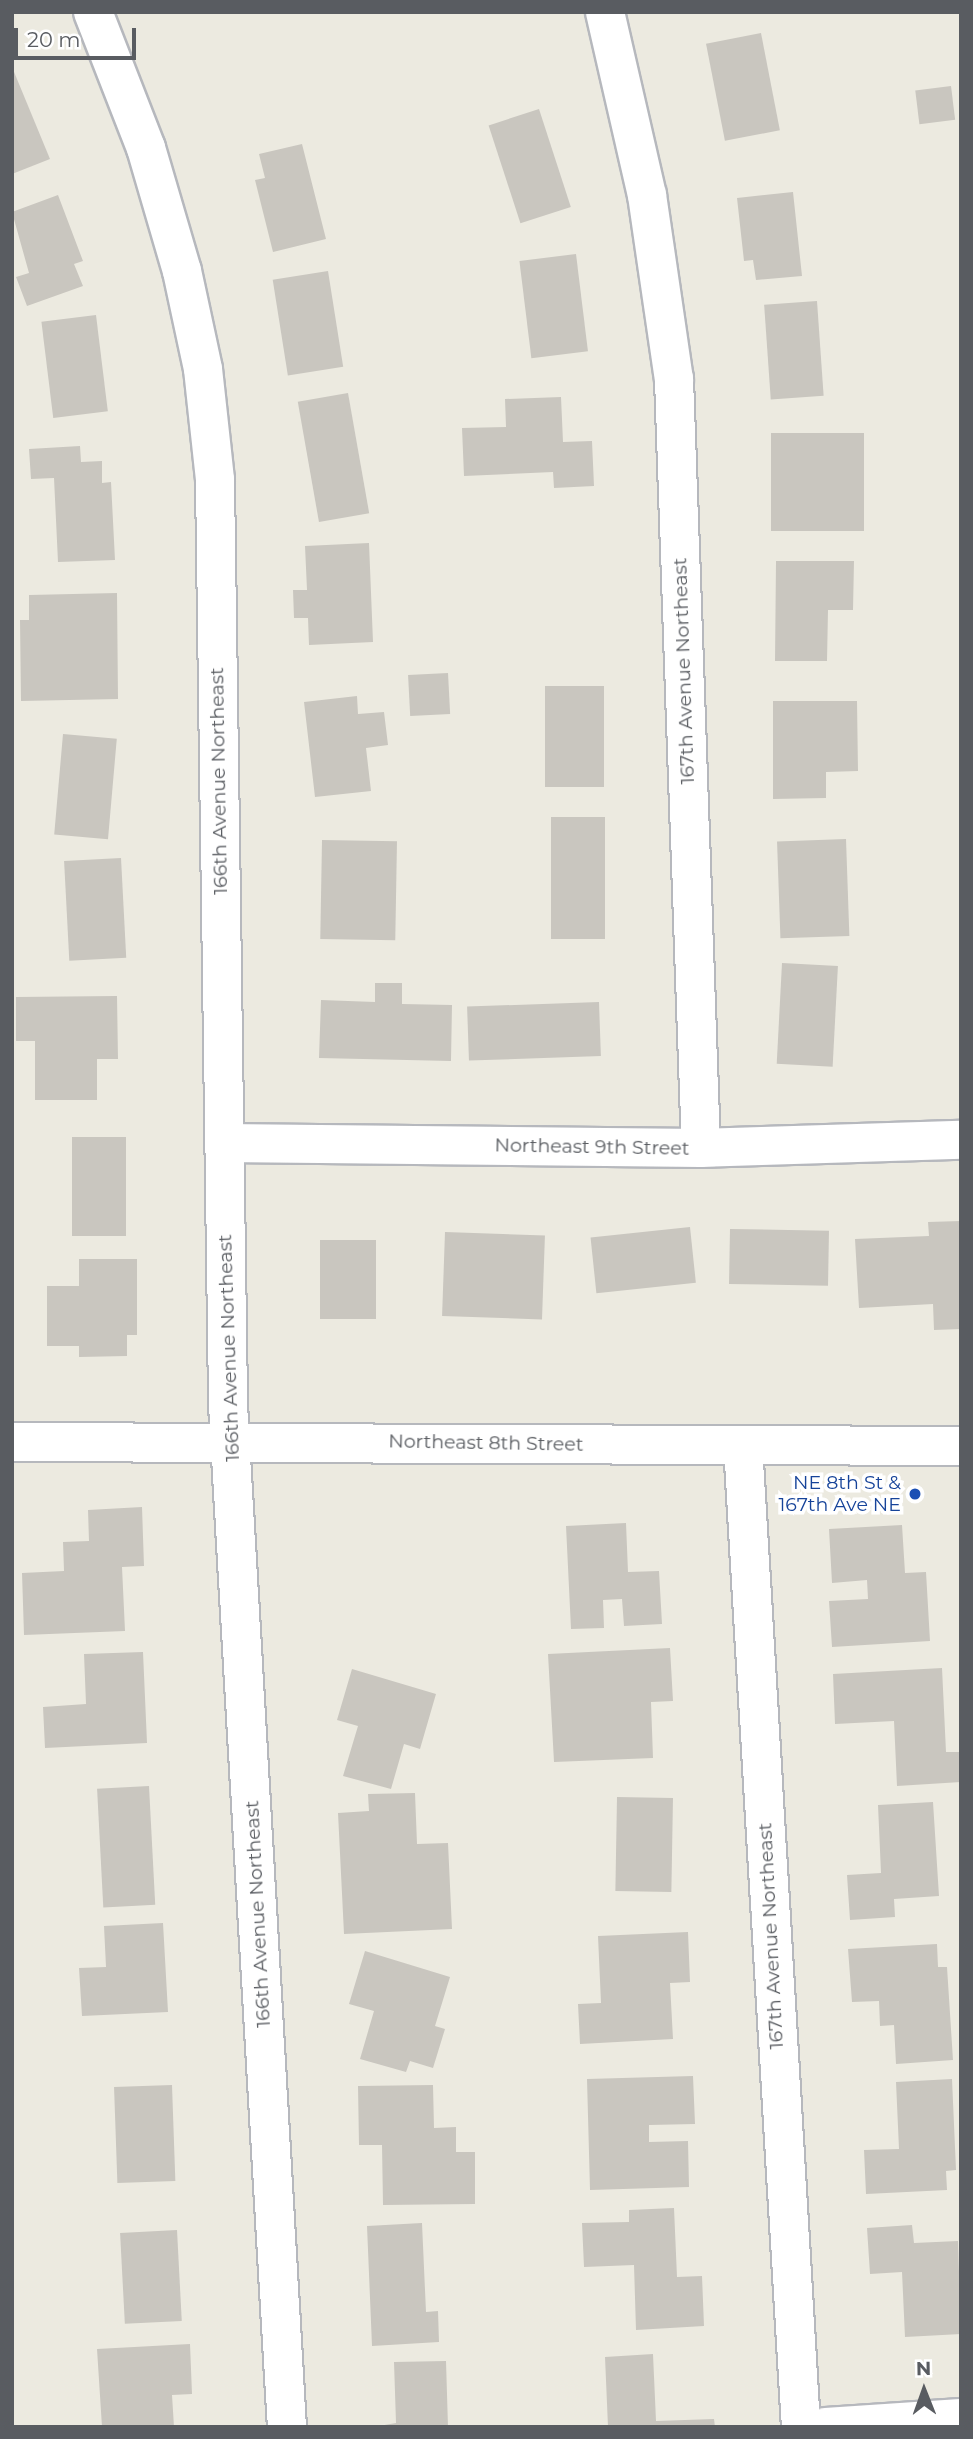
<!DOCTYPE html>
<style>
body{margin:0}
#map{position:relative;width:973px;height:2439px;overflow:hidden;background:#eceae0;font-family:Montserrat,sans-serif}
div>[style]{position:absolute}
.building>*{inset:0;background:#c9c6bf;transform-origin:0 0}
.roads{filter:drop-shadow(2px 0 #b6b8bd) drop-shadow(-2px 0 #b6b8bd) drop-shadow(0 2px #b6b8bd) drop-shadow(0 -2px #b6b8bd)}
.minor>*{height:38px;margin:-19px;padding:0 19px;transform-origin:19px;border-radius:19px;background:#fff}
.dots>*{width:19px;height:19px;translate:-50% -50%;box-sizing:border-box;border:4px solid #fff;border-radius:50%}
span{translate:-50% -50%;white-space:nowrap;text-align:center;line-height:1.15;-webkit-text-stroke:7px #fff;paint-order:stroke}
.street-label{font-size:19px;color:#595c61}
.transit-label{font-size:19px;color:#164399}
.right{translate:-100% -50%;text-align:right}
.frame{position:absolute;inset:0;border:14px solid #595c61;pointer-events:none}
.north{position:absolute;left:889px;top:2355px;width:70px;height:70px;-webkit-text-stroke:5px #fff;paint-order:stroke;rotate:359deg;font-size:19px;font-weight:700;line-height:28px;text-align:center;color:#595c61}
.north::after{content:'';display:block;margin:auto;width:24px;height:32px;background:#595c61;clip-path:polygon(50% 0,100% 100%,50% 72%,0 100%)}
.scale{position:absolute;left:14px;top:28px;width:122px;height:32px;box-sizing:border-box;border:4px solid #595c61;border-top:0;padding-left:9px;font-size:21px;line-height:24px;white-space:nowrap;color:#595c61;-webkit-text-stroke:5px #fff;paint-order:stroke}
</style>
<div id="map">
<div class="building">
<i style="left:761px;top:33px;width:99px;height:56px;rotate:79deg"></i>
<i style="clip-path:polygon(12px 67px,50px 159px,12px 174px)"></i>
<i style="left:951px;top:86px;width:34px;height:36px;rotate:83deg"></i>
<i style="left:539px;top:109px;width:103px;height:53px;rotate:72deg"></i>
<i style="clip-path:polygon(302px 144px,326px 239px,273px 252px,255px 180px,265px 178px,259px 154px)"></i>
<i style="clip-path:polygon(793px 192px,802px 276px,756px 280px,753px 260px,744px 261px,737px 198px)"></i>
<i style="clip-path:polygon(58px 195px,83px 261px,74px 264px,83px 286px,27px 306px,16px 277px,29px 273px,12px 212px)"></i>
<i style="left:576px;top:254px;width:98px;height:57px;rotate:83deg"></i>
<i style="left:328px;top:271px;width:97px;height:56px;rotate:81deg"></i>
<i style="left:817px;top:301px;width:95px;height:53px;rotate:86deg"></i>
<i style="left:96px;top:315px;width:97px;height:55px;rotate:83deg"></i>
<i style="left:348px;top:393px;width:122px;height:51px;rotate:80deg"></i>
<i style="clip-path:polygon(561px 397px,563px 442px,592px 441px,594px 486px,554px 488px,553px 472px,464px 476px,462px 428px,506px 427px,505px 399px)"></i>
<i style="left:864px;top:433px;width:98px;height:93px;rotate:90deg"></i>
<i style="clip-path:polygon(80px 446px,81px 462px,102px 461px,102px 483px,111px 482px,115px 560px,58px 562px,54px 478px,31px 479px,29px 449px)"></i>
<i style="clip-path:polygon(369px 543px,373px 642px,309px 645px,308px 618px,294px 618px,293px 590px,307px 590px,305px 546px)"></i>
<i style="clip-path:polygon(776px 561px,854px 561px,853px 610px,828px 610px,827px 661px,775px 661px)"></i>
<i style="clip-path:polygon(117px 593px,118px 699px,21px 701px,20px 620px,29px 620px,29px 595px)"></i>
<i style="left:448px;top:673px;width:41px;height:40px;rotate:87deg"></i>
<i style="left:604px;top:686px;width:101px;height:59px;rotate:90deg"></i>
<i style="clip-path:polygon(357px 696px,358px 714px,384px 712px,388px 745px,366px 748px,371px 791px,315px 797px,304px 702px)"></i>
<i style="clip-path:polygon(773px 701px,857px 701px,858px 771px,826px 772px,826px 798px,773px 799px)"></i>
<i style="left:63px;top:734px;width:54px;height:101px;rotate:5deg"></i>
<i style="left:551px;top:817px;width:54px;height:122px"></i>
<i style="left:846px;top:839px;width:97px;height:69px;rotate:88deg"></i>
<i style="left:322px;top:840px;width:75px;height:99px;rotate:1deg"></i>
<i style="left:121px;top:858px;width:100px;height:57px;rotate:87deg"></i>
<i style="left:782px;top:963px;width:56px;height:101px;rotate:3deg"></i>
<i style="clip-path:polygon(375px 983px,402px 983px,402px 1004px,452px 1005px,451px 1061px,319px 1058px,321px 1000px,375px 1002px)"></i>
<i style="clip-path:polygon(117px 996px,118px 1059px,97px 1059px,97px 1100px,35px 1100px,35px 1041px,16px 1041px,16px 997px)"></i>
<i style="left:599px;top:1002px;width:54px;height:132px;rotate:88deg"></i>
<i style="left:72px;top:1137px;width:54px;height:99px"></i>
<i style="clip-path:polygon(961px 1221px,961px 1329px,934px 1330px,933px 1304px,859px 1308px,855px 1239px,929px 1236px,928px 1222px)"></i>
<i style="left:690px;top:1227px;width:56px;height:100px;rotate:84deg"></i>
<i style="left:730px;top:1229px;width:99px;height:55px;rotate:1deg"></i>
<i style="left:445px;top:1232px;width:100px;height:84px;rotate:2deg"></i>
<i style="left:320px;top:1240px;width:56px;height:79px"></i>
<i style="clip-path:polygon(79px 1259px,137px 1259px,137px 1335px,127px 1335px,127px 1356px,79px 1357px,79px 1346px,47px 1346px,47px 1286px,79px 1286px)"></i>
<i style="clip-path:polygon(142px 1507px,144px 1566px,122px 1567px,125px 1631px,24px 1635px,22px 1573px,64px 1571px,63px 1542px,89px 1541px,88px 1510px)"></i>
<i style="clip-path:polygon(626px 1523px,628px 1572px,659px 1571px,662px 1624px,624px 1626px,622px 1599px,603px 1600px,604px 1628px,571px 1629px,566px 1526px)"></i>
<i style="clip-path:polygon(902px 1525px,905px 1573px,926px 1572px,930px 1641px,832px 1647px,829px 1601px,868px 1599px,867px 1580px,832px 1583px,829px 1529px)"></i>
<i style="clip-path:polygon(670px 1648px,673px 1701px,651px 1702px,653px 1758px,554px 1762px,548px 1654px)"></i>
<i style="clip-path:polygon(143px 1652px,147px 1743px,45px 1748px,43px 1707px,86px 1704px,84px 1654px)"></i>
<i style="clip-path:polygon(942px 1668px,946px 1752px,961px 1752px,961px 1782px,897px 1786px,894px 1721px,835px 1724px,833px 1674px)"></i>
<i style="clip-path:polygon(352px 1669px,436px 1694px,420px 1749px,404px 1744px,391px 1789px,343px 1776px,358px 1726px,337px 1720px)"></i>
<i style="left:149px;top:1786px;width:119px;height:52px;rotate:87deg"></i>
<i style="clip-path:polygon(415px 1793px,417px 1844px,448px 1843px,452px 1929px,344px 1934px,338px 1813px,369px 1811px,368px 1794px)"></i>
<i style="left:617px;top:1797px;width:56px;height:94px;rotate:1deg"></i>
<i style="clip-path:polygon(933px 1802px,939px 1896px,894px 1899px,895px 1917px,850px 1920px,847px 1875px,881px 1873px,878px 1805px)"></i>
<i style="clip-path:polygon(163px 1923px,168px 2012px,82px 2016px,79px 1968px,106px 1967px,104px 1926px)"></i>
<i style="clip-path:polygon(688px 1932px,690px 1982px,670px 1983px,673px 2039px,580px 2044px,578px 2004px,601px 2003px,598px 1936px)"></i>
<i style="clip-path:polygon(937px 1944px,938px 1967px,947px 1967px,953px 2060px,896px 2064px,894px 2025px,880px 2026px,879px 2001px,852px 2002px,848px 1949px)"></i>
<i style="clip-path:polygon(365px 1951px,450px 1977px,435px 2026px,445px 2029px,433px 2068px,410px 2061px,406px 2072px,360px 2059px,374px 2011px,349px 2004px)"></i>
<i style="clip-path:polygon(693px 2076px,695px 2124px,649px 2125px,649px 2142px,688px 2141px,689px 2187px,590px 2190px,587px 2079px)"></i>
<i style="clip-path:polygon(952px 2079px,956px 2170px,946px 2171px,947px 2190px,866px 2194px,864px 2150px,899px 2149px,896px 2082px)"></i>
<i style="left:172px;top:2085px;width:96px;height:58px;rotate:88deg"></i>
<i style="clip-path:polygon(433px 2085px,434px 2128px,456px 2127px,456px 2152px,475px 2152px,475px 2204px,383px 2205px,382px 2145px,359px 2145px,358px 2086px)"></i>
<i style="clip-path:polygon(674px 2208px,677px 2277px,702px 2276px,704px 2326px,636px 2330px,634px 2265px,584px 2267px,582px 2223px,629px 2222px,629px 2210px)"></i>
<i style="clip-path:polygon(422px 2223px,426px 2312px,438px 2311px,439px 2342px,372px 2346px,367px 2226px)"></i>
<i style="clip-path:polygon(912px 2225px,914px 2243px,958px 2241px,961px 2334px,905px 2337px,902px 2272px,870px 2274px,867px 2228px)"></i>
<i style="left:177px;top:2230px;width:91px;height:57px;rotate:87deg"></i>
<i style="clip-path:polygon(190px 2344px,192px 2394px,172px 2395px,174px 2427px,102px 2427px,97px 2349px)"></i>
<i style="clip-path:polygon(653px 2354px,656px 2421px,714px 2419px,715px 2427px,608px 2427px,605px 2357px)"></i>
<i style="clip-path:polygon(446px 2361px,448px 2427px,373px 2427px,396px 2423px,394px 2362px)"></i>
</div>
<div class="roads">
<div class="minor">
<i style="left:93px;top:12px;width:146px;rotate:68.7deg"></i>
<i style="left:146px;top:148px;width:128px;rotate:73.7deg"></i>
<i style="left:182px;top:271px;width:100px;rotate:77.9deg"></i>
<i style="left:203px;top:369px;width:112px;rotate:83.8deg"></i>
<i style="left:215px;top:480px;width:925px;rotate:89.19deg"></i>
<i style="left:228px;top:1405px;width:1024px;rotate:86.7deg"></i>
<i style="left:605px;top:12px;width:188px;rotate:77.1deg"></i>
<i style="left:647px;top:195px;width:186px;rotate:81.7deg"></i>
<i style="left:674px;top:379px;width:769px;rotate:87.99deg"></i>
<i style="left:224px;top:1143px;width:477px;rotate:0.6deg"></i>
<i style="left:701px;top:1148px;width:260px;rotate:-1.8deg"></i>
<i style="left:12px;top:1442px;width:949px;rotate:0.24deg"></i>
<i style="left:743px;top:1445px;width:984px;rotate:86.62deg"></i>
<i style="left:826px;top:2427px;width:135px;rotate:-3.8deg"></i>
</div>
</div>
<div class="dots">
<i style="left:915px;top:1494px;background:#1a4fb4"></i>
</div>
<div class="street-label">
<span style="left:684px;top:671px;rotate:-92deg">167th Avenue Northeast</span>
<span style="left:219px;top:781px;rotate:-91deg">166th Avenue Northeast</span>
<span style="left:592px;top:1147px;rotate:1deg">Northeast 9th Street</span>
<span style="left:229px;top:1348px;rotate:-92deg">166th Avenue Northeast</span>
<span style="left:486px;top:1443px;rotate:1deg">Northeast 8th Street</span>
<span style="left:258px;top:1914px;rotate:-93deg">166th Avenue Northeast</span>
<span style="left:771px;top:1936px;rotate:-93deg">167th Avenue Northeast</span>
</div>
<div class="transit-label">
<span class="right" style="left:901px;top:1494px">NE 8th St &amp;<br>167th Ave NE</span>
</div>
<div class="frame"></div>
<div class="north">N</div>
<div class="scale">20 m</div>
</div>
